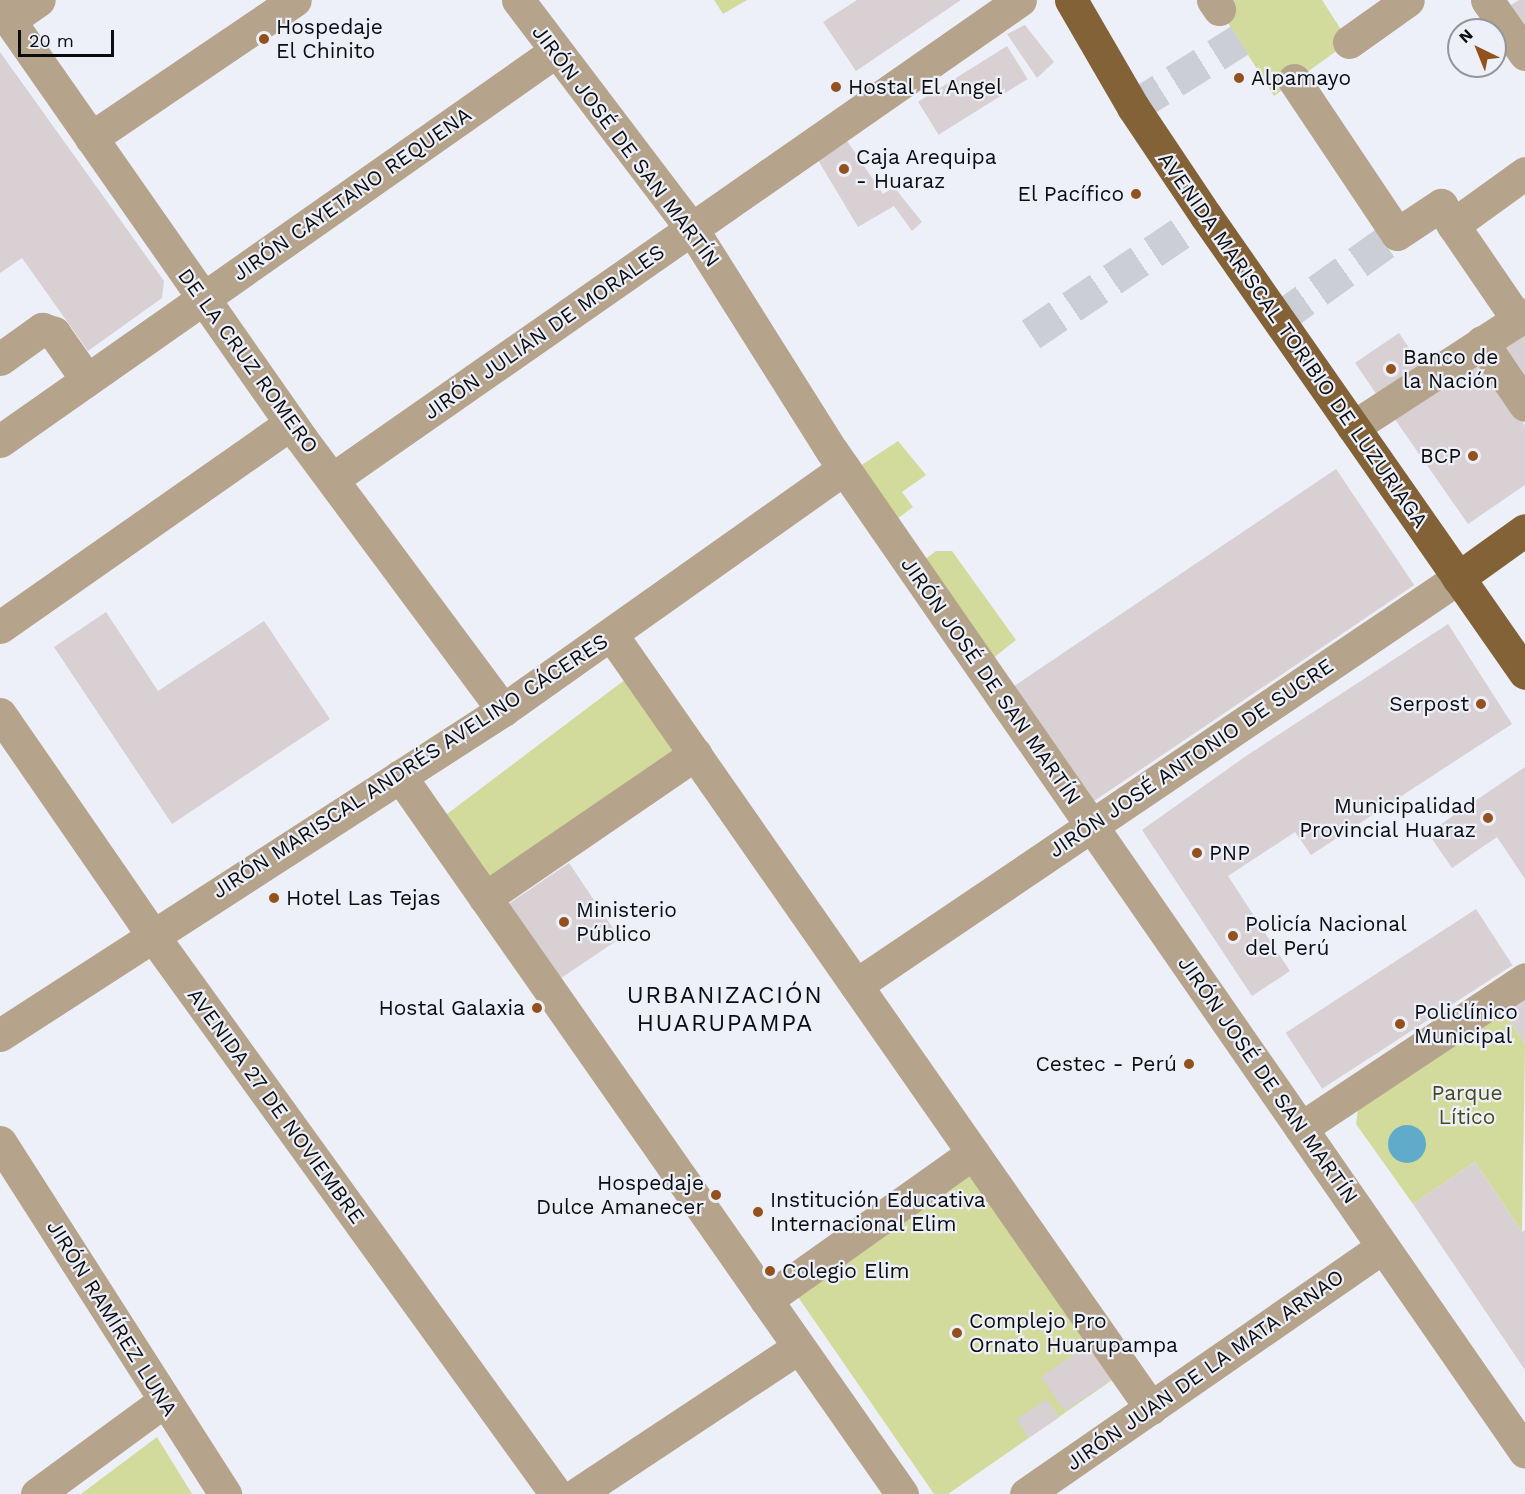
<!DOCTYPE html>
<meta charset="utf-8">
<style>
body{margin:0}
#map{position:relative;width:1525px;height:1494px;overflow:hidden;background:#edf0f8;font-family:"Work Sans",sans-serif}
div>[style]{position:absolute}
.green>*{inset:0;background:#d3db9c;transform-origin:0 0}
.water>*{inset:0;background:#60abca}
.round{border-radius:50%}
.building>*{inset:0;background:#d9d0d4;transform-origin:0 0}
.minor-tunnel>*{height:33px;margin-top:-16.5px;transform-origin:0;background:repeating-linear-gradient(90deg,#cbced5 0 33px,transparent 0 49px)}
.minor>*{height:33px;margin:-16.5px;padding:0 16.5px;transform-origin:16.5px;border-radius:16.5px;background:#b6a38c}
.major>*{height:33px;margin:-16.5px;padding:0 16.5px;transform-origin:16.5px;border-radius:16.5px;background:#846237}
.dots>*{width:16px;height:16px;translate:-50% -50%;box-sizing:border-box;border:3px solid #edf0f8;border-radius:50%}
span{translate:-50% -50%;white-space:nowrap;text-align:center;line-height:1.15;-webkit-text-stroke:4.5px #edf0f8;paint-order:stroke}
.poi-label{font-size:21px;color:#0b0c0f}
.left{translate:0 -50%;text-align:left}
.right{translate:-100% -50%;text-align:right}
.street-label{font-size:21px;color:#0b0c0f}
.park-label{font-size:21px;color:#464a19}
.quarter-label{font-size:24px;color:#0b0c0f;letter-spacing:1.5px}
.north{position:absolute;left:1447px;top:18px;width:60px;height:60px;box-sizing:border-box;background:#edf0f8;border:2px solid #93959b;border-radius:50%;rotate:317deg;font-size:16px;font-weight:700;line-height:24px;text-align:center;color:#0b0c0f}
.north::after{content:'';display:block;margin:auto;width:21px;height:27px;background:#93511e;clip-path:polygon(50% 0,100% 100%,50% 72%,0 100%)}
.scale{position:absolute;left:18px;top:30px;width:96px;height:27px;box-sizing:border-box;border:3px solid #0b0c0f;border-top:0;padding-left:8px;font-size:18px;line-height:21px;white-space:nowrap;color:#0b0c0f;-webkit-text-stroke:4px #edf0f8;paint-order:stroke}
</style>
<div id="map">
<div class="green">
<i style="clip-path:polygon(714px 0,747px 0,723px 14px)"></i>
<i style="clip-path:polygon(1232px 0,1322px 0,1349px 42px,1274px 96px,1219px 9px)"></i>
<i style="clip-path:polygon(898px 441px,926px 475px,902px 492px,913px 507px,885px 528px,848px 474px)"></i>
<i style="clip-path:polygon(936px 551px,952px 551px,1016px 640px,982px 667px,913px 568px)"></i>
<i style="left:626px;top:679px;width:94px;height:230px;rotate:53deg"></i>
<i style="clip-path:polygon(1503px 1010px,1525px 1044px,1522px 1232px,1475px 1162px,1413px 1204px,1356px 1124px,1358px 1109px)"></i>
<i style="clip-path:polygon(973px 1168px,1115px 1378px,948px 1494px,934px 1494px,798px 1297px)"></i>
<i style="clip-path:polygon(157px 1437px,192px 1494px,81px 1494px)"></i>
</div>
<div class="water">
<i class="round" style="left:1388px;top:1125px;width:38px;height:38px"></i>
</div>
<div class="building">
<i style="clip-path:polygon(857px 0,961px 0,856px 71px,823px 22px)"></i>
<i style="clip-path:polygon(1519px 0,1525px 0,1525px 27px,1511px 5px)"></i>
<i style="clip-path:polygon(1025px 25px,1054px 62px,1037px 78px,1007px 34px)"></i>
<i style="left:1007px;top:46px;width:39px;height:105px;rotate:58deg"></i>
<i style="clip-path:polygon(0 52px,164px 281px,162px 298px,88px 351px,22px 258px,0 273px)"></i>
<i style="clip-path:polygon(841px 132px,883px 194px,894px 187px,922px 222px,912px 231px,894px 206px,858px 227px,812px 150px)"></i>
<i style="clip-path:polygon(1525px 331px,1525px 375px,1504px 345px)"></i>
<i style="left:1399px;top:333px;width:50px;height:53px;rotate:56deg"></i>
<i style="clip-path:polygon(1479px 359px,1525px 426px,1525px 485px,1468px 524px,1394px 418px)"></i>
<i style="left:1336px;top:469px;width:140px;height:393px;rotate:56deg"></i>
<i style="clip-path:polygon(106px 612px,158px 691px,264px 621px,330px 719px,172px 824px,54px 647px)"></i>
<i style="clip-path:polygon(1448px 624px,1512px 724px,1311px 855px,1295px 832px,1228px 876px,1290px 971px,1252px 996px,1142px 830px,1246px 756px)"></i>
<i style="clip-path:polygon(1525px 767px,1525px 879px,1497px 837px,1452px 868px,1428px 833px)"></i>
<i style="left:569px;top:863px;width:91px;height:74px;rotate:56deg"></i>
<i style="left:1476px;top:909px;width:67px;height:227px;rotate:57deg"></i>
<i style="clip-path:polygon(1525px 997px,1525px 1044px,1503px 1010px)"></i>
<i style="clip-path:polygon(1475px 1162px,1522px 1232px,1525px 1230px,1525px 1370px,1413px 1204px)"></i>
<i style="left:1091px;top:1343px;width:42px;height:60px;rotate:56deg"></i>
<i style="left:1047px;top:1399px;width:22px;height:37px;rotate:56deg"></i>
</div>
<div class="minor-tunnel">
<i style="left:1133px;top:107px;width:126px;rotate:-32.1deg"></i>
<i style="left:1278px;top:319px;width:146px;rotate:-35.5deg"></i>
<i style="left:1031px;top:334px;width:211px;rotate:-34deg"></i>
</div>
<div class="minor">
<i style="left:518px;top:0;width:288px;rotate:52.8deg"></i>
<i style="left:692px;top:229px;width:262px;rotate:57.8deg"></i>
<i style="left:832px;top:451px;width:1217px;rotate:55.3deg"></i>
<i style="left:1213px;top:0;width:11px;rotate:56deg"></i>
<i style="left:1487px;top:0;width:66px;rotate:54.9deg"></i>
<i style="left:0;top:7px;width:526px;rotate:55.07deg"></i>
<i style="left:301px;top:438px;width:339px;rotate:53.4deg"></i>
<i style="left:10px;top:20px;width:35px;rotate:-35deg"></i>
<i style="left:1349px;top:42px;width:72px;rotate:-35.4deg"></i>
<i style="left:1294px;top:80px;width:185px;rotate:56.2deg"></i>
<i style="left:1397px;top:234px;width:53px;rotate:-33.4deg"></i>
<i style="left:1441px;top:205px;width:23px;rotate:59deg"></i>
<i style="left:1453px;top:225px;width:89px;rotate:-35.8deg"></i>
<i style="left:91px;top:138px;width:246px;rotate:-34.1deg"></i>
<i style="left:1453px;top:225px;width:115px;rotate:55.6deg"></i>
<i style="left:1482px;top:342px;width:76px;rotate:55.7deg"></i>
<i style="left:0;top:359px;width:52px;rotate:-35.5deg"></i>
<i style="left:42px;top:329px;width:13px;rotate:18deg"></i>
<i style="left:54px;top:333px;width:57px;rotate:54.9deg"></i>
<i style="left:1353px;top:427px;width:205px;rotate:-33.1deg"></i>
<i style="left:0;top:441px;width:679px;rotate:-35.05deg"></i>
<i style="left:334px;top:478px;width:836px;rotate:-34.87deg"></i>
<i style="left:0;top:627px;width:355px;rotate:-35deg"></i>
<i style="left:611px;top:634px;width:944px;rotate:55.1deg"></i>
<i style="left:0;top:714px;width:270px;rotate:55.4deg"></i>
<i style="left:153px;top:936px;width:688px;rotate:54.16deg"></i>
<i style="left:400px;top:776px;width:876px;rotate:55.04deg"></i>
<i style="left:485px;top:898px;width:255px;rotate:-34.4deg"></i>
<i style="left:856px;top:985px;width:727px;rotate:-34.06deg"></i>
<i style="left:0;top:1035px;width:599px;rotate:-32.87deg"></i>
<i style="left:503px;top:710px;width:418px;rotate:-35.3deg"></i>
<i style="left:1301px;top:1128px;width:269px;rotate:-33.6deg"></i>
<i style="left:0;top:1142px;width:418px;rotate:57.4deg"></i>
<i style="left:766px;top:1300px;width:254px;rotate:-35.4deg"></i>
<i style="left:37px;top:1494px;width:157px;rotate:-36.2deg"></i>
<i style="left:577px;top:1494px;width:266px;rotate:-33.5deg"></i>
<i style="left:1026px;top:1494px;width:434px;rotate:-34.7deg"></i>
</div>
<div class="major">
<i style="left:1071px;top:0;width:124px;rotate:59.9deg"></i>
<i style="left:1133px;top:107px;width:131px;rotate:56.2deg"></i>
<i style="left:1206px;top:216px;width:557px;rotate:55.08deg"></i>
<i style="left:1458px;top:578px;width:82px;rotate:-35.6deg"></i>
</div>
<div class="dots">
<i style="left:264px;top:39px;background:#93511e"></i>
<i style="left:1239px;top:78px;background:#93511e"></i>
<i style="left:836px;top:87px;background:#93511e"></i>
<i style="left:844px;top:169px;background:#93511e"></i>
<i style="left:1136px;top:194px;background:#93511e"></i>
<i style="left:1391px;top:369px;background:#93511e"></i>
<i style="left:1473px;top:456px;background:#93511e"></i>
<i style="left:1481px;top:704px;background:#93511e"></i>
<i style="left:1488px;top:818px;background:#93511e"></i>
<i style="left:1197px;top:853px;background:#93511e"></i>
<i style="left:274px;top:898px;background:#93511e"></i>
<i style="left:564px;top:922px;background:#93511e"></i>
<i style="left:1233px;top:936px;background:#93511e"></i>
<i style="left:537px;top:1008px;background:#93511e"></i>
<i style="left:1400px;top:1024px;background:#93511e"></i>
<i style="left:1189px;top:1064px;background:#93511e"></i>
<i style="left:716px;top:1195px;background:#93511e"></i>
<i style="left:758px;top:1212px;background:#93511e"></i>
<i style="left:770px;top:1271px;background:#93511e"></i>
<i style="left:957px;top:1333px;background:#93511e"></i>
</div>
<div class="poi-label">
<span class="left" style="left:276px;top:39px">Hospedaje<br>El Chinito</span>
<span class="left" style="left:1251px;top:78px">Alpamayo</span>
<span class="left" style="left:848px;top:87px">Hostal El Angel</span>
<span class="left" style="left:856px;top:169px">Caja Arequipa<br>- Huaraz</span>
<span class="right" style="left:1124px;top:194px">El Pacífico</span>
<span class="left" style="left:1403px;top:369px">Banco de<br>la Nación</span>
<span class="right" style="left:1461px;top:456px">BCP</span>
<span class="right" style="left:1469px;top:704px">Serpost</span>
<span class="right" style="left:1476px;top:818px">Municipalidad<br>Provincial Huaraz</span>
<span class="left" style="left:1209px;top:853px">PNP</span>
<span class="left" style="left:286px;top:898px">Hotel Las Tejas</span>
<span class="left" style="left:576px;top:922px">Ministerio<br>Público</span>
<span class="left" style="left:1245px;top:936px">Policía Nacional<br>del Perú</span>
<span class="right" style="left:525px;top:1008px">Hostal Galaxia</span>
<span class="left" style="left:1414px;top:1024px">Policlínico<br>Municipal</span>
<span class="right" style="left:1177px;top:1064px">Cestec - Perú</span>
<span class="right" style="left:704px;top:1195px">Hospedaje<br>Dulce Amanecer</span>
<span class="left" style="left:770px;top:1212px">Institución Educativa<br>Internacional Elim</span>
<span class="left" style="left:782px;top:1271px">Colegio Elim</span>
<span class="left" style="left:969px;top:1333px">Complejo Pro<br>Ornato Huarupampa</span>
</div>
<div class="street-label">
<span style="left:626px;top:146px;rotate:53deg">JIRÓN JOSÉ DE SAN MARTÍN</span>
<span style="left:352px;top:194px;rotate:-35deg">JIRÓN CAYETANO REQUENA</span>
<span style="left:544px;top:332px;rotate:-35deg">JIRÓN JULIÁN DE MORALES</span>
<span style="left:1293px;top:340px;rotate:55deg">AVENIDA MARISCAL TORIBIO DE LUZURIAGA</span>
<span style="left:248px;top:361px;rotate:54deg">DE LA CRUZ ROMERO</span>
<span style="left:991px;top:681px;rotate:55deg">JIRÓN JOSÉ DE SAN MARTÍN</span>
<span style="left:1191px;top:758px;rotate:-34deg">JIRÓN JOSÉ ANTONIO DE SUCRE</span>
<span style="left:410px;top:766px;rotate:-33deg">JIRÓN MARISCAL ANDRÉS AVELINO CÁCERES</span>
<span style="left:1268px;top:1080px;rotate:55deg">JIRÓN JOSÉ DE SAN MARTÍN</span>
<span style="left:276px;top:1106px;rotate:54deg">AVENIDA 27 DE NOVIEMBRE</span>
<span style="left:112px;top:1318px;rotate:58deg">JIRÓN RAMÍREZ LUNA</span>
<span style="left:1205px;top:1370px;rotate:-35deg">JIRÓN JUAN DE LA MATA ARNAO</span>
</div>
<div class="park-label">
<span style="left:1467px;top:1105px">Parque<br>Lítico</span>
</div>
<div class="quarter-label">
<span style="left:725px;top:1010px">URBANIZACIÓN<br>HUARUPAMPA</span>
</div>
<div class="north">N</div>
<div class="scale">20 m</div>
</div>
